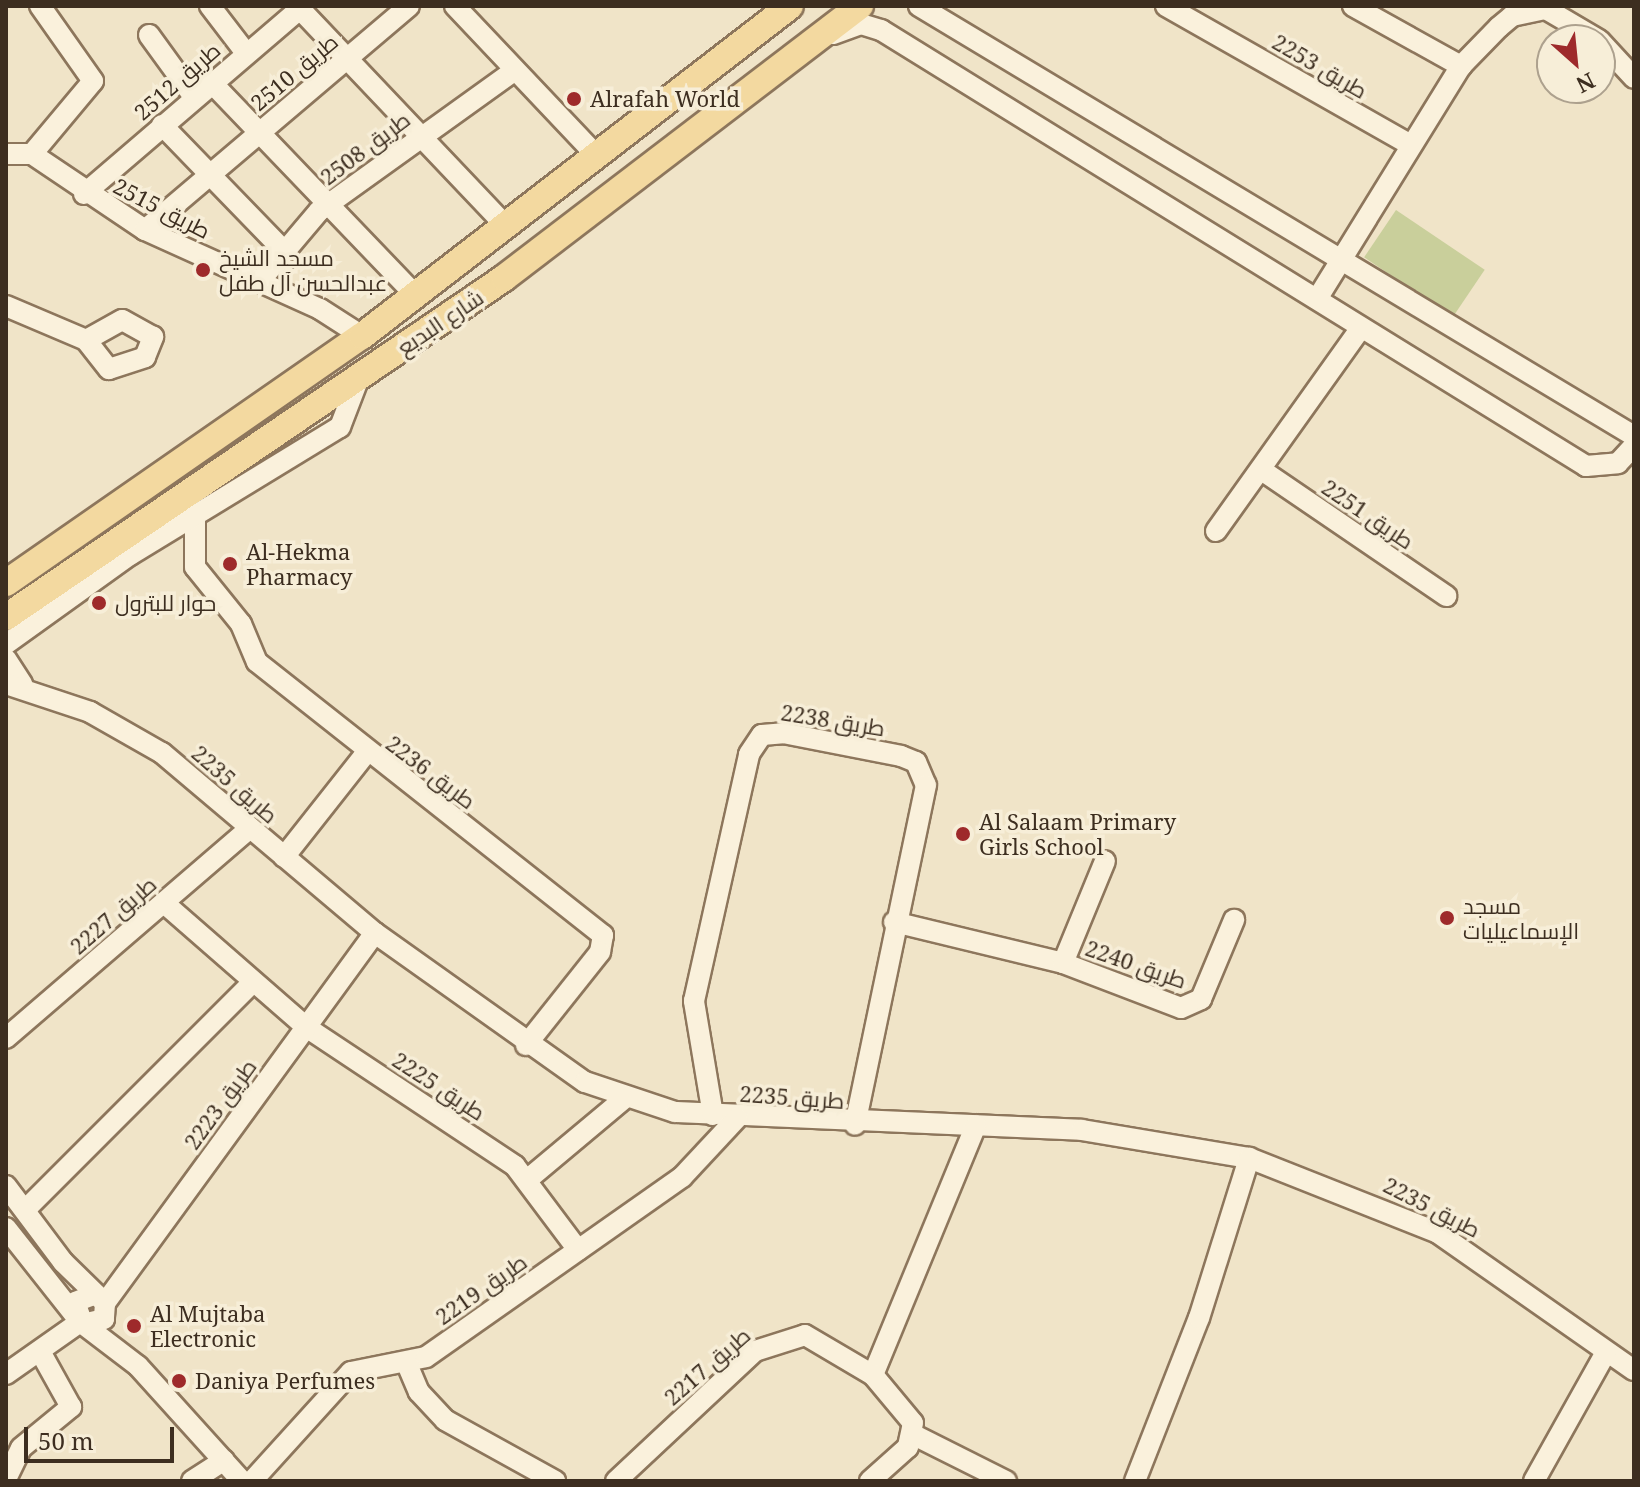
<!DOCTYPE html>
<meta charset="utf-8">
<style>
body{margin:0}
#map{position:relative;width:1640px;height:1487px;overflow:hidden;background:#f0e4c8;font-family:"Noto Serif",Cairo,serif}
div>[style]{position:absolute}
.green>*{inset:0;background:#c9cf9b;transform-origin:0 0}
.roads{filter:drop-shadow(2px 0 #8d765c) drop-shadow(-2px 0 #8d765c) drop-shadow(0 2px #8d765c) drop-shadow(0 -2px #8d765c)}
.minor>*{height:20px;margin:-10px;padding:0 10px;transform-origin:10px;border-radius:10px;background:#faf1dc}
.major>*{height:26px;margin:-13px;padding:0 13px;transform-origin:13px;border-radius:13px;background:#f3d9a0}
.dots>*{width:22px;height:22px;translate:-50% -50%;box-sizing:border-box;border:4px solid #f7eed8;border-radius:50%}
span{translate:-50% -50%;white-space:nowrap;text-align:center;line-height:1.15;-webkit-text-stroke:7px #f7eed8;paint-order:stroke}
.street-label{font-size:22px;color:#3d2e20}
.poi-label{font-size:22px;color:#3d2e20}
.left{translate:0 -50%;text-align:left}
.frame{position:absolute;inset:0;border:8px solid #3d2e20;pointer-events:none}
.north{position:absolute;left:1536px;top:24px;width:80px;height:80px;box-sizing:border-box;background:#f7eed8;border:2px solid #ada18e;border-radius:50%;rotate:153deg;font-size:22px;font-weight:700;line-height:32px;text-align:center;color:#3d2e20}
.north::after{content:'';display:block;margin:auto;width:28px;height:36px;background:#9e2a2b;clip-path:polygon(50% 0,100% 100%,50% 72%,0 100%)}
.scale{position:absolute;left:24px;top:1427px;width:150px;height:36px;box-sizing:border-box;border:4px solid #3d2e20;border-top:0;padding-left:10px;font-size:24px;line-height:28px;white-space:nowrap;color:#3d2e20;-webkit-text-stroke:6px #f7eed8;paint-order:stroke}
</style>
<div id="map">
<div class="green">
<i style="left:1396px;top:210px;width:107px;height:57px;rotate:34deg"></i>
</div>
<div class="roads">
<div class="minor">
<i style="left:210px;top:6px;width:59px;rotate:52.5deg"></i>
<i style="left:455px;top:6px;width:204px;rotate:46.6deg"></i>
<i style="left:919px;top:6px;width:834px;rotate:31.02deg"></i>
<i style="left:1166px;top:6px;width:279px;rotate:29.6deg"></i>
<i style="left:1353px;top:6px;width:124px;rotate:29.1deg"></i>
<i style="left:300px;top:9px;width:298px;rotate:46.5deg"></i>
<i style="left:833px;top:34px;width:30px;rotate:-20deg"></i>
<i style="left:861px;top:24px;width:21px;rotate:17deg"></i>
<i style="left:881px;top:30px;width:829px;rotate:31.73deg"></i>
<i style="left:1586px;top:466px;width:32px;rotate:-5deg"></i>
<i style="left:1618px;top:463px;width:23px;rotate:-47deg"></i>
<i style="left:149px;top:35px;width:77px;rotate:54deg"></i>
<i style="left:1600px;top:41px;width:50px;rotate:47.4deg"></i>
<i style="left:211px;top:82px;width:296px;rotate:46.2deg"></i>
<i style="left:162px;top:125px;width:174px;rotate:45.9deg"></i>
<i style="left:6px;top:154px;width:26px"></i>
<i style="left:32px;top:154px;width:136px;rotate:33.9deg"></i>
<i style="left:145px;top:230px;width:192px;rotate:24.3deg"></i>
<i style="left:320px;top:309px;width:50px;rotate:32.7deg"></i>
<i style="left:32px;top:154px;width:95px;rotate:-50.1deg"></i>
<i style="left:93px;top:81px;width:92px;rotate:-125.2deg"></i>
<i style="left:84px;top:194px;width:289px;rotate:-40.6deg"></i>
<i style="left:145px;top:230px;width:346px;rotate:-40.3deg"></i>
<i style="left:259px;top:282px;width:93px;rotate:-49.8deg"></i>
<i style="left:319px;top:211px;width:241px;rotate:-35.7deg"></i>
<i style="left:1317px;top:299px;width:274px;rotate:-58.3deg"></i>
<i style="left:1461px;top:66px;width:54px;rotate:-45.7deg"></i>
<i style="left:1499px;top:27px;width:17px;rotate:-40deg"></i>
<i style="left:1512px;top:16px;width:35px;rotate:-12deg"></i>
<i style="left:1546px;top:9px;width:61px;rotate:30.3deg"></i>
<i style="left:6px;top:306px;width:87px;rotate:23deg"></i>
<i style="left:86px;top:340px;width:37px;rotate:52deg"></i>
<i style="left:109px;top:369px;width:38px;rotate:-18deg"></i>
<i style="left:145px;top:357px;width:22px;rotate:-68deg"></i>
<i style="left:153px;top:337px;width:35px;rotate:-151deg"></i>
<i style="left:122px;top:320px;width:41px;rotate:150.9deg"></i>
<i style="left:1263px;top:471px;width:222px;rotate:34.3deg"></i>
<i style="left:195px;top:515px;width:52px;rotate:90deg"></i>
<i style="left:195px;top:567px;width:73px;rotate:51.1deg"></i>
<i style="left:241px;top:624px;width:41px;rotate:67.2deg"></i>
<i style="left:257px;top:662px;width:441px;rotate:38.3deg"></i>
<i style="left:603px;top:935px;width:17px;rotate:100deg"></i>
<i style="left:600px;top:952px;width:119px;rotate:128.5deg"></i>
<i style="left:1216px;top:531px;width:248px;rotate:-54.5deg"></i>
<i style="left:6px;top:644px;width:153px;rotate:-35.7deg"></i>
<i style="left:130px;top:555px;width:246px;rotate:-31.4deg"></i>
<i style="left:340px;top:427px;width:56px;rotate:-69deg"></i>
<i style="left:6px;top:659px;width:30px;rotate:57deg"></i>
<i style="left:6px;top:684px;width:89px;rotate:18.4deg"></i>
<i style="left:90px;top:712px;width:83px;rotate:29.7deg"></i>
<i style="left:162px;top:753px;width:279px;rotate:40.2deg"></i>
<i style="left:375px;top:933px;width:257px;rotate:35.4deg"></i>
<i style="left:585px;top:1082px;width:95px;rotate:18.4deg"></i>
<i style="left:675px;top:1112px;width:407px;rotate:2.5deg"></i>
<i style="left:1082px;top:1130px;width:169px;rotate:9.5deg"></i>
<i style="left:1249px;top:1158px;width:203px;rotate:21.6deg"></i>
<i style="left:1438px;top:1233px;width:239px;rotate:35deg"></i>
<i style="left:284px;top:857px;width:132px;rotate:-51.7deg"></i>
<i style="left:164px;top:903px;width:189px;rotate:41.1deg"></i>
<i style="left:306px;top:1027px;width:251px;rotate:33.6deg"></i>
<i style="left:515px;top:1166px;width:105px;rotate:53.1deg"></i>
<i style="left:894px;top:922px;width:174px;rotate:13.6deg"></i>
<i style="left:1063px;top:963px;width:126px;rotate:20.9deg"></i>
<i style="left:1181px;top:1008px;width:22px;rotate:-24deg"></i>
<i style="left:1201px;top:999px;width:86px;rotate:-67.3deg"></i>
<i style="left:1063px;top:963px;width:110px;rotate:-67.6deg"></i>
<i style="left:6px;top:1038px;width:322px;rotate:-40.7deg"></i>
<i style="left:713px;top:1115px;width:116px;rotate:-99.5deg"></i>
<i style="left:694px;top:1001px;width:253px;rotate:-77.4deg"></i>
<i style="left:749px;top:754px;width:23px;rotate:-56deg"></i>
<i style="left:762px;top:735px;width:21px;rotate:-5deg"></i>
<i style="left:783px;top:733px;width:120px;rotate:11deg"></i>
<i style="left:901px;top:756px;width:16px;rotate:22deg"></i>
<i style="left:916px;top:762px;width:25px;rotate:67deg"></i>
<i style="left:926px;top:785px;width:347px;rotate:101.8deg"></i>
<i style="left:527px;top:1180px;width:126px;rotate:-39.9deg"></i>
<i style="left:6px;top:1186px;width:95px;rotate:53.1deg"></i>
<i style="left:63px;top:1262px;width:59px;rotate:44.3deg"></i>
<i style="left:105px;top:1303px;width:16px;rotate:94deg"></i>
<i style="left:104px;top:1319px;width:22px;rotate:167deg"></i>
<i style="left:83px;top:1324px;width:23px;rotate:-110deg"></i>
<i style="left:75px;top:1302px;width:22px;rotate:-21deg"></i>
<i style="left:25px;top:1210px;width:321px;rotate:-45deg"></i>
<i style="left:6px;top:1228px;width:110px;rotate:51.7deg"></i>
<i style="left:105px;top:1303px;width:458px;rotate:-53.9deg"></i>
<i style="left:83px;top:1324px;width:69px;rotate:37.4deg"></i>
<i style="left:138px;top:1366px;width:155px;rotate:47.9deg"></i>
<i style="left:407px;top:1364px;width:30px;rotate:67deg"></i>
<i style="left:419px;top:1392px;width:38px;rotate:47deg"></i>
<i style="left:445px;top:1420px;width:126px;rotate:29deg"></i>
<i style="left:6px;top:1374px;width:90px;rotate:-35.1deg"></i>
<i style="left:873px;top:1375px;width:270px;rotate:-67.6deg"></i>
<i style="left:914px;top:1435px;width:103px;rotate:26.6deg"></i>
<i style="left:6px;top:1479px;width:34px;rotate:-64deg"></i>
<i style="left:21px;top:1448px;width:65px;rotate:-39.4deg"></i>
<i style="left:71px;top:1407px;width:60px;rotate:-119.1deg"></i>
<i style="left:192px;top:1481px;width:38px;rotate:-33deg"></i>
<i style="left:252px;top:1481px;width:147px;rotate:-47.8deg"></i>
<i style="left:351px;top:1372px;width:76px;rotate:-11.3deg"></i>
<i style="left:426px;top:1357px;width:313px;rotate:-35.1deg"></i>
<i style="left:682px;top:1177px;width:81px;rotate:-47deg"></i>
<i style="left:616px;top:1481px;width:190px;rotate:-43.1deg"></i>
<i style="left:755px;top:1351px;width:52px;rotate:-17.7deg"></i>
<i style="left:805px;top:1335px;width:79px;rotate:30.5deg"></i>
<i style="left:873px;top:1375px;width:62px;rotate:50.2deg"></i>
<i style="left:913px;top:1423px;width:25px;rotate:102deg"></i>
<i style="left:908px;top:1447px;width:51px;rotate:138.2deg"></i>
<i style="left:1135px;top:1481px;width:175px;rotate:-68.6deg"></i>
<i style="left:1199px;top:1318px;width:168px;rotate:-72.6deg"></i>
<i style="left:1534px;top:1481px;width:148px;rotate:-60.8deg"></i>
</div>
<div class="major">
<i style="left:6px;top:583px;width:433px;rotate:-34.8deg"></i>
<i style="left:362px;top:336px;width:540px;rotate:-37.63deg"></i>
<i style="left:6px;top:617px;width:602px;rotate:-34.24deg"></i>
<i style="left:504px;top:278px;width:448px;rotate:-37.4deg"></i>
</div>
</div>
<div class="dots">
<i style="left:574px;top:99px;background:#9e2a2b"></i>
<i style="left:203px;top:270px;background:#9e2a2b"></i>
<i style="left:230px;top:564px;background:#9e2a2b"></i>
<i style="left:99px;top:603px;background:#9e2a2b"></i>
<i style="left:963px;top:834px;background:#9e2a2b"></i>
<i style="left:1447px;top:918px;background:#9e2a2b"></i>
<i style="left:134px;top:1326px;background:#9e2a2b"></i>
<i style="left:179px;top:1381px;background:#9e2a2b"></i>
</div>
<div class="street-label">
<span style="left:1320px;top:66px;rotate:30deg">طريق 2253</span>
<span style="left:294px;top:72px;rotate:-40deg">طريق 2510</span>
<span style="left:177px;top:81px;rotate:-41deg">طريق 2512</span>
<span style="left:365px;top:148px;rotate:-37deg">طريق 2508</span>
<span style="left:162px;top:208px;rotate:27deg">طريق 2515</span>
<span style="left:440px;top:322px;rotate:-34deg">شارع البديع</span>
<span style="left:1368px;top:514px;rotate:34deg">طريق 2251</span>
<span style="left:833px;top:720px;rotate:9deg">طريق 2238</span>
<span style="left:431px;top:772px;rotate:37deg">طريق 2236</span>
<span style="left:235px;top:784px;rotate:41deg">طريق 2235</span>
<span style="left:113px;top:915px;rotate:-41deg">طريق 2227</span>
<span style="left:1136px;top:964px;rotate:19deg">طريق 2240</span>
<span style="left:439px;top:1086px;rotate:33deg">طريق 2225</span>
<span style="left:792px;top:1097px;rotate:4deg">طريق 2235</span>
<span style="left:220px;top:1104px;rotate:-54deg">طريق 2223</span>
<span style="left:1432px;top:1207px;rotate:27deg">طريق 2235</span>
<span style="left:481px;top:1289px;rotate:-35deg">طريق 2219</span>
<span style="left:707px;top:1366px;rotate:-41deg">طريق 2217</span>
</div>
<div class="poi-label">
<span class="left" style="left:590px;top:99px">Alrafah World</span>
<span class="left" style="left:219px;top:270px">مسجد الشيخ<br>عبدالحسن آل طفل</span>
<span class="left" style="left:246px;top:564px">Al-Hekma<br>Pharmacy</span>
<span class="left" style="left:115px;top:603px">حوار للبترول</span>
<span class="left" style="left:979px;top:834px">Al Salaam Primary<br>Girls School</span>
<span class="left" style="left:1463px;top:918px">مسجد<br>الإسماعيليات</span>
<span class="left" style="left:150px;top:1326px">Al Mujtaba<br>Electronic</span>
<span class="left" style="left:195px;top:1381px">Daniya Perfumes</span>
</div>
<div class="frame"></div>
<div class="north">N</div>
<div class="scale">50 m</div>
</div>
